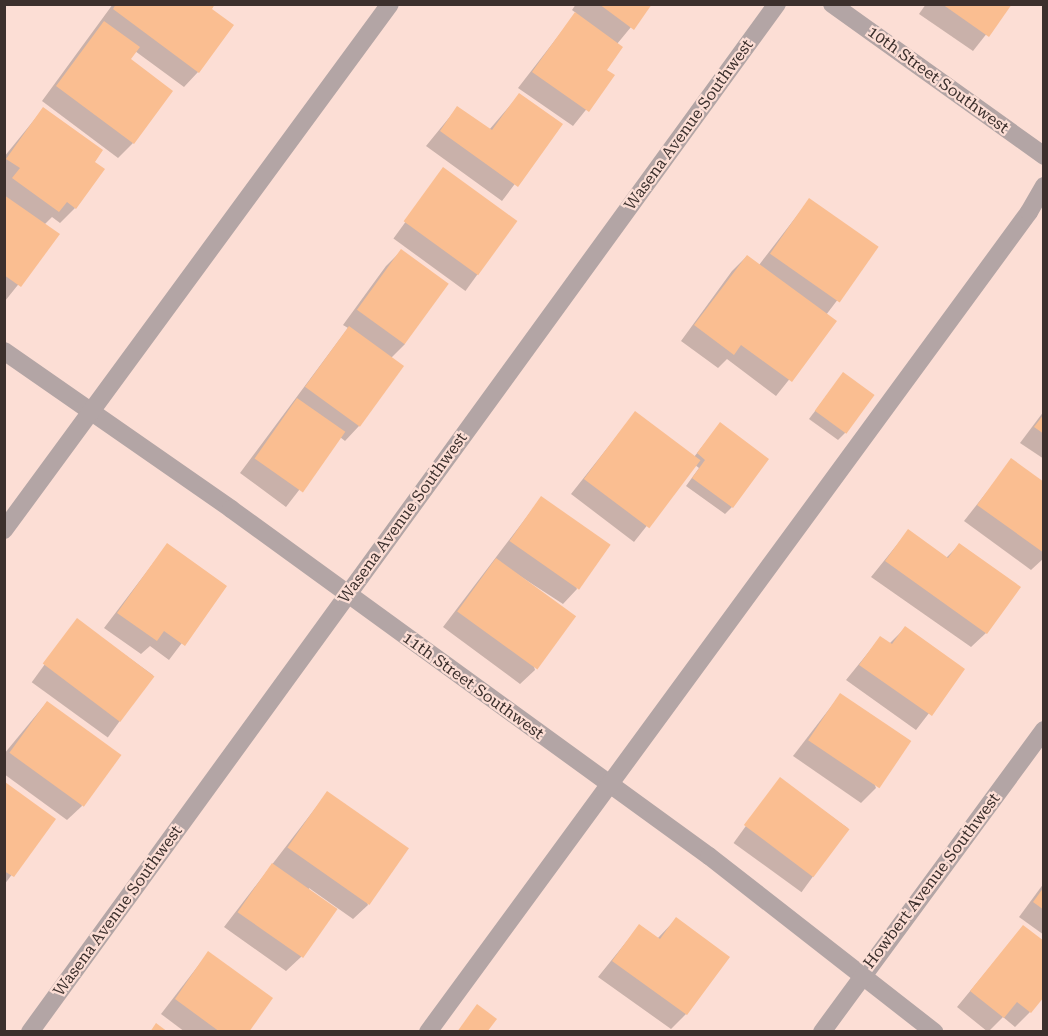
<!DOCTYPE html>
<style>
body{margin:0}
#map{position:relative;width:1048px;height:1036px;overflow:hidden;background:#fcded5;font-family:"Roboto Serif",serif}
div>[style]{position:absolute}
.shadow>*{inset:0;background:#0003;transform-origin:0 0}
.building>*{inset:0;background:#fabe91;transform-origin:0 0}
.minor>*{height:18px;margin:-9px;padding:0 9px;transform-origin:9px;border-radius:9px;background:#b3a5a5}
span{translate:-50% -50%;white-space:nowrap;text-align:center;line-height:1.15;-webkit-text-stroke:4.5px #fcded5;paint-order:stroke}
.street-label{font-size:16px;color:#3c302d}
.frame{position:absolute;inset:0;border:6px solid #3c302d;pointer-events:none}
</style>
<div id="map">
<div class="shadow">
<i style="clip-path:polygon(113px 4px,213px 4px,198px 72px,184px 87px,135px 51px,128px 60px,133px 143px,118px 158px,42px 101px)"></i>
<i style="clip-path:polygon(576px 4px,650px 4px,617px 44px,605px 70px,613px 76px,573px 126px,518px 88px,576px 13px,572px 10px)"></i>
<i style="clip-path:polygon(926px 4px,1010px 4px,973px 51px,919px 14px)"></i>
<i style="clip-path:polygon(519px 95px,560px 124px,502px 201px,426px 146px,457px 108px,489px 130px)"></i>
<i style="clip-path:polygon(43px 109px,75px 208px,60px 223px,52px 217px,44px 225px,58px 235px,5px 301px,4px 157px)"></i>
<i style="left:444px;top:169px;width:89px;height:86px;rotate:36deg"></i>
<i style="clip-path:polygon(809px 200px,877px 248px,826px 315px,835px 322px,776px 396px,727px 359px,718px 368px,681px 341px,732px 271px,747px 256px,759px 265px)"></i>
<i style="clip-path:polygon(401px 251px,405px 344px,391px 358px,359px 426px,345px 441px,340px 437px,286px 507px,240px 473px,348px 328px,343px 325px,386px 266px)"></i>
<i style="clip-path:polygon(843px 374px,845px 433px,838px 440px,809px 419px)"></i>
<i style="clip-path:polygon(1044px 411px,1044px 459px,1020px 443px)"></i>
<i style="clip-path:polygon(635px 413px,694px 457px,720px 424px,732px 507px,725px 514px,686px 486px,699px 468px,695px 465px,634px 542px,571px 494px)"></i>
<i style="clip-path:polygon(1012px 460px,1044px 484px,1044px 558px,1031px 570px,964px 521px)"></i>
<i style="clip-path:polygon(541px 498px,577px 589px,563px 604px,503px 565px,535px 670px,520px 684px,443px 627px)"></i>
<i style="clip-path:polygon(908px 531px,946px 558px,959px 545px,986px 633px,971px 647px,871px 577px)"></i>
<i style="clip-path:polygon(167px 545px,225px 586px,169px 660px,150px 646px,141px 654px,104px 628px)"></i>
<i style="left:77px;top:620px;width:94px;height:77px;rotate:36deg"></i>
<i style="clip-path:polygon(905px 628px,963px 669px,916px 730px,846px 680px,880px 638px,889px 644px)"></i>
<i style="clip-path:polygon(840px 695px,876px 788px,861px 803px,793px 756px)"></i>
<i style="clip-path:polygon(47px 702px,82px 806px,67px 820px,4px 774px,4px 754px)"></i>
<i style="left:780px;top:779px;width:84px;height:79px;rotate:36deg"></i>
<i style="clip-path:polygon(6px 784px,54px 819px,4px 885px,4px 785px)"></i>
<i style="clip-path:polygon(327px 793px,368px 905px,353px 919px,309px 888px,301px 957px,286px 971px,224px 927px)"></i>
<i style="clip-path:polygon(1044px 883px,1044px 935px,1019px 917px)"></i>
<i style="clip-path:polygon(676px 919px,686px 1014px,671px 1029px,598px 977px,639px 926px,657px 939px)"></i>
<i style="clip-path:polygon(1023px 927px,1030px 1012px,1015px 1027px,1003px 1017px,988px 1032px,957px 1007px)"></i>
<i style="clip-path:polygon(208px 953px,248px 1032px,185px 1032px,161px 1014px)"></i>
</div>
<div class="building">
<i style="clip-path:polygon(116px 4px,215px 4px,212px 9px,234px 25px,199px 73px,113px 9px)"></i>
<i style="clip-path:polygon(599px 4px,652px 4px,634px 30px)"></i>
<i style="clip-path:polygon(942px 4px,1012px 4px,989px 37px)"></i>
<i style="clip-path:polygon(575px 12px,623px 47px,607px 70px,615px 75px,589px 112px,532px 72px)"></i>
<i style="clip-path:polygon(104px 21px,140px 47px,131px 59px,173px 91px,134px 144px,56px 86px)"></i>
<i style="clip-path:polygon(519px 93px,563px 124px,518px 187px,440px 131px,457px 106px,492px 130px)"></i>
<i style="clip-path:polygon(43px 107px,103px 150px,95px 162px,105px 169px,76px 209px,67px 202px,59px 212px,12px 178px,20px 168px,6px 159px)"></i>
<i style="left:443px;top:167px;width:92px;height:67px;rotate:36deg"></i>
<i style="clip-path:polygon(4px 195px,60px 234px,21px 287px,4px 275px)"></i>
<i style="left:809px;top:198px;width:85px;height:68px;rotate:35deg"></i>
<i style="left:401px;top:249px;width:59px;height:75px;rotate:36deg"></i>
<i style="clip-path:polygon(747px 255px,837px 321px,792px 382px,741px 345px,734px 355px,694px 325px)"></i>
<i style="left:349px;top:326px;width:68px;height:75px;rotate:36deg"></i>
<i style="left:843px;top:372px;width:39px;height:48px;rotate:36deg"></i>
<i style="left:297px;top:398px;width:59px;height:74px;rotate:35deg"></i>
<i style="left:635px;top:411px;width:82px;height:85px;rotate:37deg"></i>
<i style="clip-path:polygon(1044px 414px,1044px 434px,1034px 427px)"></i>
<i style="clip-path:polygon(720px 422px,769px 459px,733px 508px,692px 478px,705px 460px,697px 453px)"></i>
<i style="clip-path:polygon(1011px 458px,1044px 482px,1044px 553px,977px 505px)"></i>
<i style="left:541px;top:496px;width:85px;height:55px;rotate:35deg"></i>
<i style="clip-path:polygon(908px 529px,948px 558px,959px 543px,1021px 587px,987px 634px,885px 561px)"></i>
<i style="clip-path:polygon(167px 543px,227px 586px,185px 646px,164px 631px,157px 641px,117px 613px)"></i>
<i style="left:496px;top:558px;width:99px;height:66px;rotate:36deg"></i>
<i style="left:77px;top:618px;width:97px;height:57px;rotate:37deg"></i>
<i style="clip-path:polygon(905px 626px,965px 669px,932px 716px,859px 665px,880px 636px,892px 644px)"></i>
<i style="left:840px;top:693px;width:86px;height:57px;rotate:34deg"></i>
<i style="left:47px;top:701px;width:92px;height:64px;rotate:36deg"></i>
<i style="left:780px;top:777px;width:87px;height:60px;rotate:37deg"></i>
<i style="clip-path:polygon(5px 782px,56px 819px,14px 877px,4px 871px)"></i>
<i style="left:327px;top:791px;width:100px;height:69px;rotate:35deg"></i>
<i style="left:272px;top:863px;width:80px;height:60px;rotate:35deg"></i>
<i style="clip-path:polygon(1044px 887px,1044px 910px,1033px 902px)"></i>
<i style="clip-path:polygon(676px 917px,730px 957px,687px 1015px,612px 961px,639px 924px,660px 939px)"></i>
<i style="clip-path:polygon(1023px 925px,1044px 941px,1044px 997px,1031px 1013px,1017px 1002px,1004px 1018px,970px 991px)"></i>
<i style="clip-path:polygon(208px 951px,273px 998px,249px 1032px,220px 1032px,175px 999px)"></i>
<i style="clip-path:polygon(477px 1004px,497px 1019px,487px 1032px,457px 1032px)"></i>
<i style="clip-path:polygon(156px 1023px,168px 1032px,150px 1032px)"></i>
</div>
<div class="minor">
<i style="left:832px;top:4px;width:261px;rotate:35.6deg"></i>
<i style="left:4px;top:351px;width:277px;rotate:34.8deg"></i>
<i style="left:231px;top:509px;width:591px;rotate:35.98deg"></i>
<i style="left:709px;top:856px;width:286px;rotate:38deg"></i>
<i style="left:4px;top:530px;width:652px;rotate:-53.73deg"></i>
<i style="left:30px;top:1032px;width:1271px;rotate:-54deg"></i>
<i style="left:428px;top:1032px;width:1017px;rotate:-53.76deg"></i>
<i style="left:1029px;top:212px;width:30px;rotate:-60deg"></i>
<i style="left:822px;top:1032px;width:375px;rotate:-53.7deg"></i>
</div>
<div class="street-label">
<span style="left:938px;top:80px;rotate:36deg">10th Street Southwest</span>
<span style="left:689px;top:125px;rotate:-54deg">Wasena Avenue Southwest</span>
<span style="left:403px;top:518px;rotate:-54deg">Wasena Avenue Southwest</span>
<span style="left:473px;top:686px;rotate:36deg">11th Street Southwest</span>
<span style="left:932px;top:881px;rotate:-53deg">Howbert Avenue Southwest</span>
<span style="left:118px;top:911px;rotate:-54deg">Wasena Avenue Southwest</span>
</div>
<div class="frame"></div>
</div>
